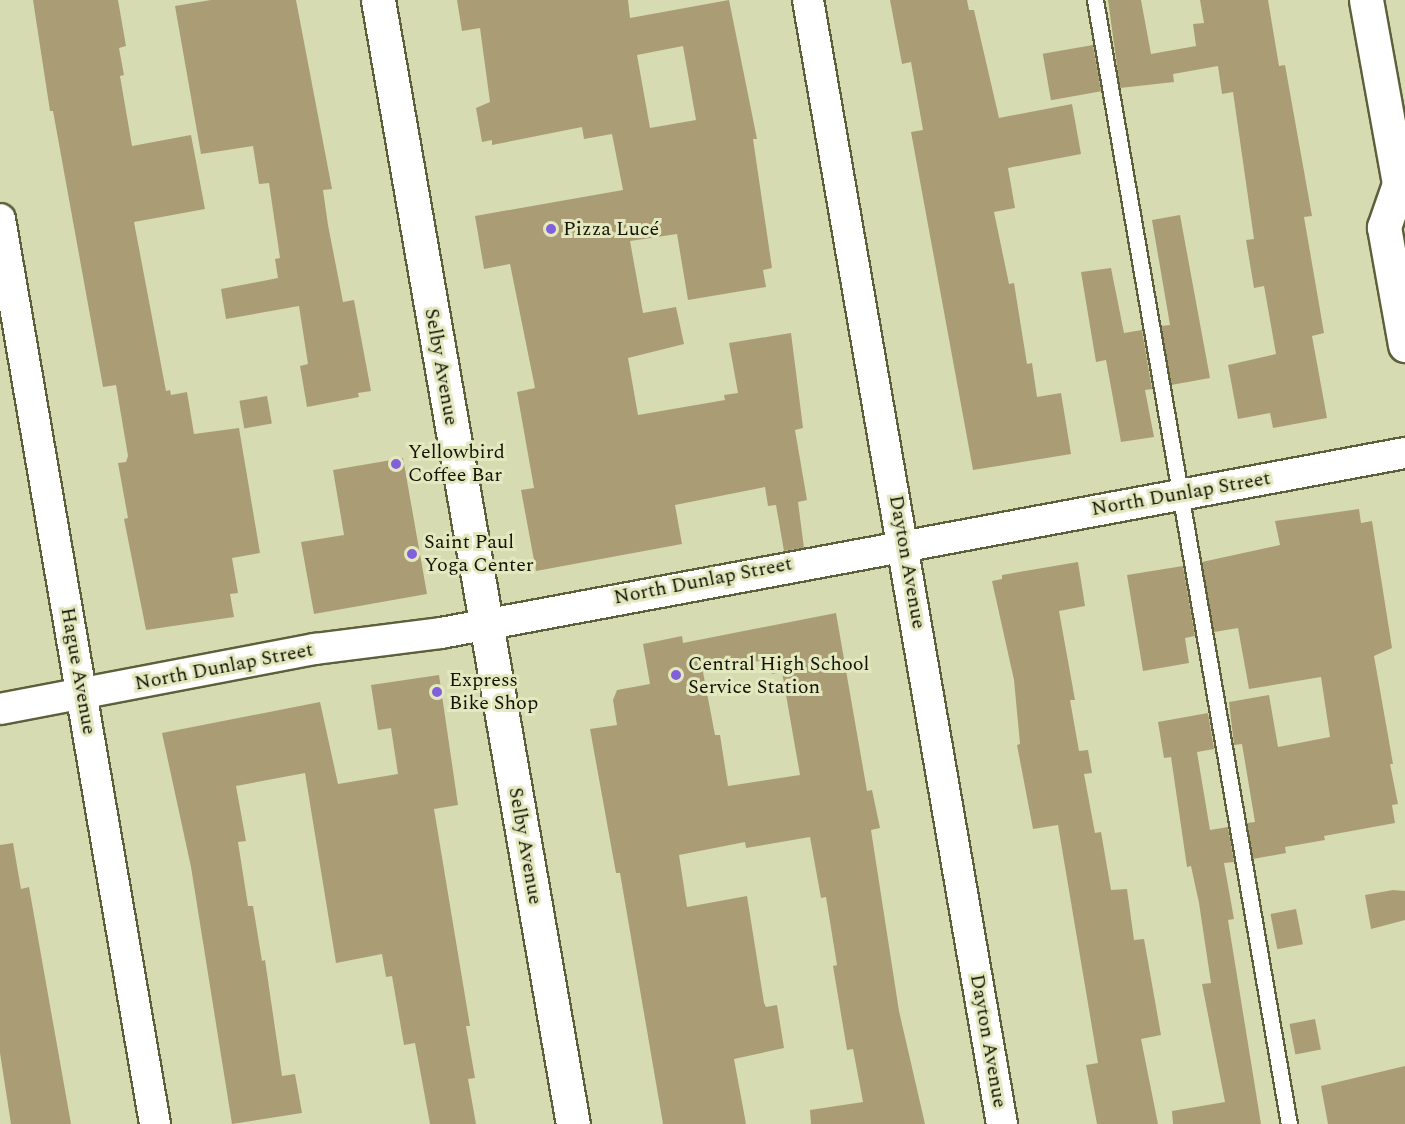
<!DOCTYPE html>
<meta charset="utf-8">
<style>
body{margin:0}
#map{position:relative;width:1405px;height:1124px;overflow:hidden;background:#d7dbb1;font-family:Spectral,serif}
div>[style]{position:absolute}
.building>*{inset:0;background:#aa9d76;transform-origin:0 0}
.roads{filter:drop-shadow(2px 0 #5d603b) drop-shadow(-2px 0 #5d603b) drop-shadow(0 2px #5d603b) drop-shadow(0 -2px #5d603b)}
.lane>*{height:15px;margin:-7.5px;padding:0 7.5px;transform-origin:7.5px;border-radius:7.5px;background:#fff}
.street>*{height:30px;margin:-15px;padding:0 15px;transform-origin:15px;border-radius:15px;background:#fff}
.secondary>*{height:33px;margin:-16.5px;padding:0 16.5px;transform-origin:16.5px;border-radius:16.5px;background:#fff}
.dots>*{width:16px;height:16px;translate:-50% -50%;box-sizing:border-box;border:3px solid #e4e8be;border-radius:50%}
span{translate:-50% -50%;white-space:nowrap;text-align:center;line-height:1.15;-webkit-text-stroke:6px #e4e8be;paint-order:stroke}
.poi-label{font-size:20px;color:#131406}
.left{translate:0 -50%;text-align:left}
.street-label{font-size:20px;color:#131406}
</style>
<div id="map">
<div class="building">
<i style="clip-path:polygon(33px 0,118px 0,126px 46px,119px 48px,124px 75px,120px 76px,132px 146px,191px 135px,205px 209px,134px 222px,166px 391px,170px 390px,171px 395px,187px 392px,194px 434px,239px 428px,260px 553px,232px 558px,238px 593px,230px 594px,234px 617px,146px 630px,124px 519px,128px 518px,118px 463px,126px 462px,128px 456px,116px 385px,103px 387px,53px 111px,50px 111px)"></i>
<i style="clip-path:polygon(211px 0,296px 0,332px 189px,323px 190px,328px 225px,343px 302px,354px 300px,371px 391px,358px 393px,359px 397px,307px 407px,300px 366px,308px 364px,299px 306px,226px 319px,221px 289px,278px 278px,275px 259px,280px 258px,269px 183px,259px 184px,253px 146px,201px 154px,175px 6px)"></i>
<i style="clip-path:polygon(evenodd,457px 0,628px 0,630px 18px,729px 0,757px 139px,753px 139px,772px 268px,763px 270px,766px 287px,688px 300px,677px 234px,630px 241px,643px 313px,676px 307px,684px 344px,628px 358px,638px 415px,725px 400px,724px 395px,738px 393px,729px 343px,791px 333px,803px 428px,795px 430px,807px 500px,798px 502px,804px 548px,784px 551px,776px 505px,768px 506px,765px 487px,675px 505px,682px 544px,536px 571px,521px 490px,534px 488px,517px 392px,535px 388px,510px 264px,484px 269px,475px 216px,623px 190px,612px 134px,584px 139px,582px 127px,492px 145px,492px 140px,482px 142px,476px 108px,490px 102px,480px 28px,462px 31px,457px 0,683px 46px,696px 120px,650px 128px,637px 55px,683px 46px)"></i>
<i style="clip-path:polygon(890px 0,967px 0,969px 10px,974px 10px,999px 118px,1072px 104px,1081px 154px,1008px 168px,1015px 208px,994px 212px,1009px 284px,1014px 283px,1027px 364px,1032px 363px,1037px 397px,1061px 393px,1071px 454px,973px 470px,911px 132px,923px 130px,911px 62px,902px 64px)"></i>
<i style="clip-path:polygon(1108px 0,1141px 0,1151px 54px,1196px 46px,1193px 24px,1204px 23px,1200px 0,1268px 0,1279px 66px,1285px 65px,1312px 216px,1304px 217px,1324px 333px,1312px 336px,1327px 418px,1273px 428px,1270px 413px,1238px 419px,1228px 365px,1276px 354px,1264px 286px,1254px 288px,1246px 240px,1254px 239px,1233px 92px,1222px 94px,1218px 66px,1173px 74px,1174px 82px,1120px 88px)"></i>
<i style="left:1093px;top:45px;width:47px;height:51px;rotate:80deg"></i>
<i style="clip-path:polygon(1180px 215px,1210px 378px,1171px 385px,1161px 326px,1170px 325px,1152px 220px)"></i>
<i style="clip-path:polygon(1111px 268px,1124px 333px,1142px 330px,1152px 389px,1145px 390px,1154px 437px,1121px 442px,1106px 360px,1096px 362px,1081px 272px)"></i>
<i style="left:267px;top:396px;width:28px;height:28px;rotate:80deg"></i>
<i style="clip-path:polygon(403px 458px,427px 594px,314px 614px,301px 542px,344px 535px,333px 470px)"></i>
<i style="clip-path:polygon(1359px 509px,1361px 523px,1372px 521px,1392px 648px,1374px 656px,1393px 764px,1390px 764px,1398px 804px,1392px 805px,1395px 823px,1324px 836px,1325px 840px,1285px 847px,1286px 853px,1253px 859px,1247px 823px,1255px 822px,1242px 744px,1234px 745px,1229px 702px,1269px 695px,1278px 747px,1330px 737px,1321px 677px,1249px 689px,1238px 628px,1214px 632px,1202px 562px,1280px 545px,1275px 521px)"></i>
<i style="clip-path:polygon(1078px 562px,1085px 606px,1059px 611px,1075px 700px,1070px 700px,1079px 751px,1088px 750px,1092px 773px,1084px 774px,1095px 833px,1101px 832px,1111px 890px,1127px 889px,1134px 940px,1144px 939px,1161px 1035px,1141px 1039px,1158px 1124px,1097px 1124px,1086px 1065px,1098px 1063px,1058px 825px,1033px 829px,1017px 745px,1020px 744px,1014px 680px,992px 581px,1002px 579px,1002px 575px)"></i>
<i style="clip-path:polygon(1183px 566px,1195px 636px,1185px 638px,1189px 663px,1143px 671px,1127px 575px)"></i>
<i style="clip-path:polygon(evenodd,836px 613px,867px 791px,872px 790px,880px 828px,871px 830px,899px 1011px,925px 1124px,811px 1124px,810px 1110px,863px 1102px,853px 1049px,847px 1050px,833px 966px,837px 965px,826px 897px,821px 898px,810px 837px,746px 848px,745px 842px,679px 855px,687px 907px,747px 896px,764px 1003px,766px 1007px,777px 1005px,784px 1048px,734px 1059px,746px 1124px,663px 1124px,620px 873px,616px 873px,590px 729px,617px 725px,613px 700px,617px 690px,650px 684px,643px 644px,682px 636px,683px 643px,836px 613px,769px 659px,772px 674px,782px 672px,800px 775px,728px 786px,720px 735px,715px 735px,703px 672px,769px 659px)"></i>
<i style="clip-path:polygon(439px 675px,458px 805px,434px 809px,470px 1026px,466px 1026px,475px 1078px,468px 1079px,476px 1124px,430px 1124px,415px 1043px,404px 1045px,392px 976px,386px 977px,382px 954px,336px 963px,305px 773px,236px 786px,246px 841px,238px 842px,248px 906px,253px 906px,262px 961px,265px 960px,282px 1076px,295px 1074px,302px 1113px,232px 1124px,191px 867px,162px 733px,320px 702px,338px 784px,398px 774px,391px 728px,378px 730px,371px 685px)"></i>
<i style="clip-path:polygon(1208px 713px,1214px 749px,1197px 752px,1210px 830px,1228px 827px,1234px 862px,1224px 863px,1234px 919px,1228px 920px,1261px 1124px,1173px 1124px,1172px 1111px,1225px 1102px,1202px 984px,1211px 983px,1199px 903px,1191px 866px,1187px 867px,1171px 757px,1164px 758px,1158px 722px)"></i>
<i style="clip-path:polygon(13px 843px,21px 889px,29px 887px,71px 1124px,11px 1124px,0 1053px,0 845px)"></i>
<i style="clip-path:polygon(1393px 890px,1405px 891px,1405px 920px,1371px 929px,1365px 895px)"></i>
<i style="left:1296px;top:909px;width:36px;height:26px;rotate:79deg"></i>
<i style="left:1315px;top:1019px;width:31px;height:26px;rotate:79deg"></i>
<i style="clip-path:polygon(1405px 1066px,1405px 1124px,1328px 1124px,1321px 1086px)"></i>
</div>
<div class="roads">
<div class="lane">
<i style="left:1095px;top:0;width:1141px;rotate:80.21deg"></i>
</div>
<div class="street">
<i style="left:808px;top:0;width:1141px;rotate:80.21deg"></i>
<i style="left:0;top:219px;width:918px;rotate:80.28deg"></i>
<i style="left:0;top:709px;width:321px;rotate:-10.8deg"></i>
<i style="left:315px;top:649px;width:127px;rotate:-7.2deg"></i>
<i style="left:441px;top:633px;width:981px;rotate:-10.58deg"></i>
</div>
<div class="secondary">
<i style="left:378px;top:0;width:1141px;rotate:80.16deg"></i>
<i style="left:1366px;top:0;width:187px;rotate:79.8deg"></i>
<i style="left:1399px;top:184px;width:11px;rotate:56deg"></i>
<i style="left:1399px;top:184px;width:46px;rotate:109.2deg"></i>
<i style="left:1384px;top:227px;width:120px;rotate:79.9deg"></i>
</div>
</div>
<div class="dots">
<i style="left:551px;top:229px;background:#8061db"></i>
<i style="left:396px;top:464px;background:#8061db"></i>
<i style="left:412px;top:554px;background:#8061db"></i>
<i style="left:676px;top:675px;background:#8061db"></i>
<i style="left:437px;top:692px;background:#8061db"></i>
</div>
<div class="poi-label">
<span class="left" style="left:563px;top:229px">Pizza Lucé</span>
<span class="left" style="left:408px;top:464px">Yellowbird<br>Coffee Bar</span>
<span class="left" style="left:424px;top:554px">Saint Paul<br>Yoga Center</span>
<span class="left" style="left:688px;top:676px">Central High School<br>Service Station</span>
<span class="left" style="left:449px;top:692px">Express<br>Bike Shop</span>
</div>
<div class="street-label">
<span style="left:441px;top:367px;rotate:80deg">Selby Avenue</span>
<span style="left:1181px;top:494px;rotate:-10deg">North Dunlap Street</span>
<span style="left:907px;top:562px;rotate:80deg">Dayton Avenue</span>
<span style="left:703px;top:581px;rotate:-11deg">North Dunlap Street</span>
<span style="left:224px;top:667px;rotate:-11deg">North Dunlap Street</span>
<span style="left:78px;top:671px;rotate:80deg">Hague Avenue</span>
<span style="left:525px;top:846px;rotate:80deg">Selby Avenue</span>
<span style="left:988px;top:1041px;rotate:80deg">Dayton Avenue</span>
</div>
</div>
